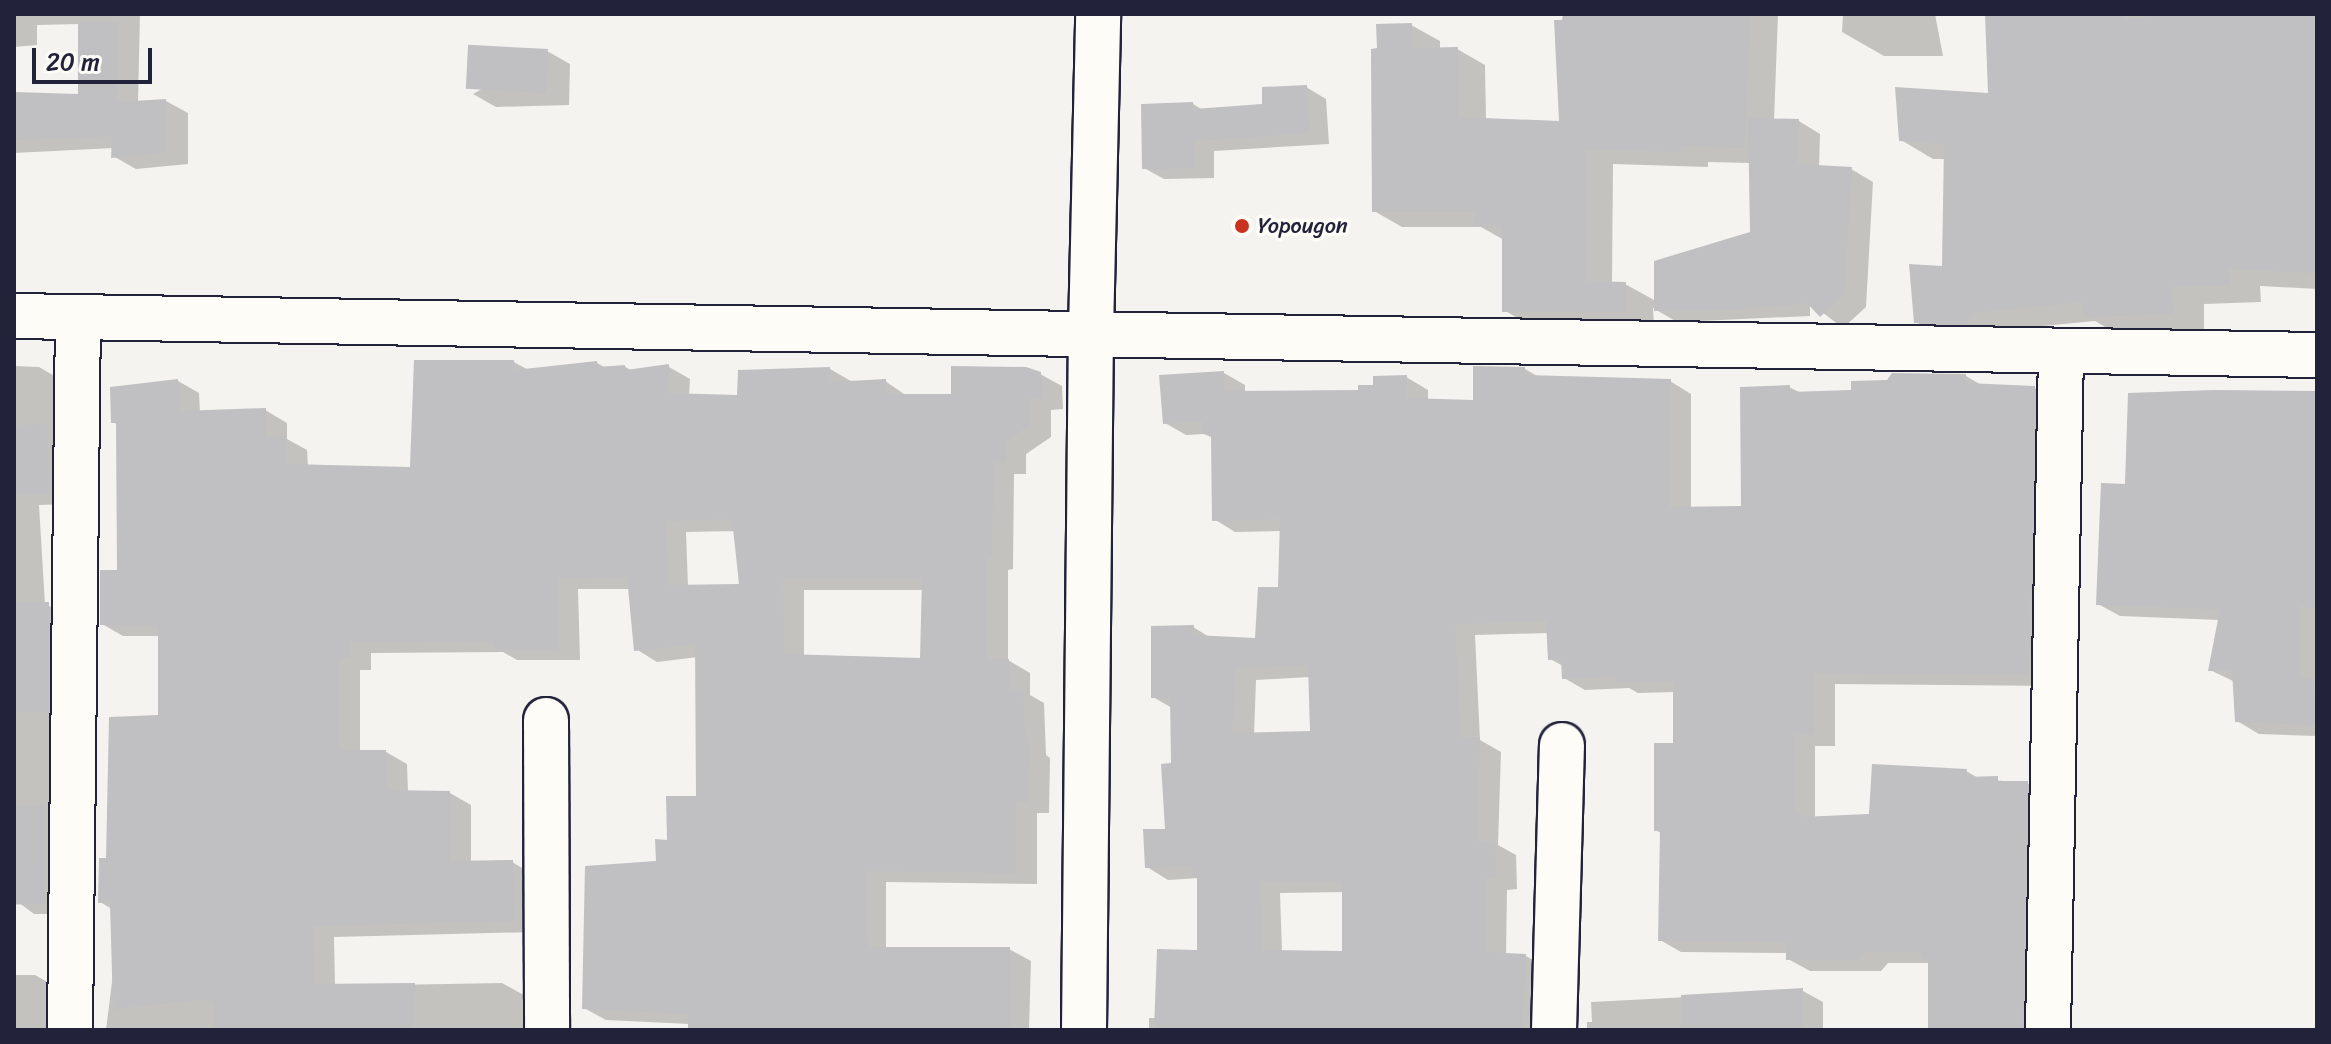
<!DOCTYPE html>
<style>
body{margin:0}
#map{position:relative;width:2331px;height:1044px;overflow:hidden;background:#f4f3ef;font-family:Sriracha,sans-serif}
div>[style]{position:absolute}
.shadow>*{inset:0;background:#0003}
.building>*{inset:0;background:#c0bfc2;transform-origin:0 0}
.roads{filter:drop-shadow(2px 0 #22223b) drop-shadow(-2px 0 #22223b) drop-shadow(0 2px #22223b) drop-shadow(0 -2px #22223b)}
.street>*{height:44px;margin:-22px;padding:0 22px;transform-origin:22px;border-radius:22px;background:#fdfcf7}
.dots>*{width:22px;height:22px;translate:-50% -50%;box-sizing:border-box;border:4px solid #fdfcf7;border-radius:50%}
span{translate:-50% -50%;white-space:nowrap;text-align:center;line-height:1.15;-webkit-text-stroke:7px #fdfcf7;paint-order:stroke}
.poi-label{font-size:22px;color:#22223b}
.left{translate:0 -50%;text-align:left}
.frame{position:absolute;inset:0;border:16px solid #22223b;pointer-events:none}
.scale{position:absolute;left:32px;top:48px;width:120px;height:36px;box-sizing:border-box;border:4px solid #22223b;border-top:0;padding-left:10px;font-size:24px;line-height:28px;white-space:nowrap;color:#22223b;-webkit-text-stroke:6px #fdfcf7;paint-order:stroke}
</style>
<div id="map">
<div class="shadow">
<i style="clip-path:polygon(14px 14px,140px 14px,138px 103px,166px 101px,188px 113px,188px 164px,136px 169px,113px 156px,114px 148px,14px 153px,14px 94px,80px 96px,80px 24px,37px 25px,37px 45px,14px 47px)"></i>
<i style="clip-path:polygon(evenodd,1565px 14px,1778px 14px,1774px 121px,1799px 121px,1820px 134px,1819px 168px,1851px 169px,1873px 182px,1866px 307px,1843px 328px,1810px 303px,1810px 316px,1677px 322px,1653px 308px,1654px 327px,1533px 327px,1504px 310px,1504px 240px,1481px 227px,1402px 227px,1374px 211px,1379px 50px,1411px 25px,1440px 41px,1440px 50px,1457px 49px,1485px 65px,1486px 120px,1561px 123px,1565px 14px,1708px 162px,1750px 163px,1752px 233px,1656px 301px,1625px 284px,1612px 284px,1613px 164px,1708px 167px,1708px 162px)"></i>
<i style="clip-path:polygon(1843px 14px,1935px 14px,1943px 56px,1884px 56px,1842px 32px)"></i>
<i style="clip-path:polygon(1987px 14px,2317px 14px,2317px 289px,2260px 286px,2261px 302px,2204px 304px,2204px 331px,2117px 334px,2095px 321px,2000px 330px,1948px 340px,1916px 322px,1944px 269px,1945px 159px,1933px 159px,1901px 140px,1990px 95px)"></i>
<i style="clip-path:polygon(547px 51px,570px 64px,569px 105px,496px 107px,473px 94px)"></i>
<i style="clip-path:polygon(1306px 87px,1326px 99px,1329px 144px,1214px 151px,1214px 178px,1164px 179px,1144px 168px,1193px 104px,1203px 110px,1264px 106px)"></i>
<i style="clip-path:polygon(evenodd,514px 362px,530px 371px,597px 363px,606px 368px,625px 367px,633px 371px,669px 367px,690px 379px,689px 396px,739px 397px,830px 369px,851px 381px,885px 381px,907px 396px,953px 396px,1040px 374px,1062px 386px,1063px 409px,1051px 410px,1051px 437px,1026px 454px,1026px 474px,1014px 474px,1013px 569px,1008px 570px,1008px 660px,1030px 673px,1030px 695px,1044px 703px,1046px 755px,1050px 758px,1049px 813px,1037px 813px,1037px 884px,886px 882px,886px 949px,1009px 949px,1031px 961px,1029px 1030px,690px 1030px,690px 1024px,606px 1020px,584px 1008px,669px 842px,698px 798px,698px 657px,657px 662px,636px 649px,630px 589px,578px 589px,580px 660px,517px 660px,503px 652px,371px 653px,371px 670px,360px 670px,360px 752px,386px 752px,407px 764px,408px 792px,450px 793px,471px 805px,471px 863px,512px 862px,534px 875px,535px 932px,334px 937px,335px 986px,502px 983px,538px 1003px,537px 1030px,106px 1030px,114px 966px,112px 909px,100px 902px,108px 860px,160px 717px,160px 636px,123px 636px,102px 624px,119px 572px,118px 425px,113px 422px,178px 381px,199px 393px,200px 412px,265px 410px,287px 423px,287px 439px,307px 450px,308px 467px,412px 469px,514px 362px,735px 531px,741px 586px,688px 587px,686px 532px,735px 531px,514px 362px,804px 590px,923px 590px,922px 660px,804px 656px,804px 590px)"></i>
<i style="clip-path:polygon(14px 366px,39px 367px,58px 378px,68px 504px,39px 505px,45px 604px,68px 615px,63px 914px,34px 914px,14px 899px)"></i>
<i style="clip-path:polygon(evenodd,1525px 369px,1539px 377px,1670px 381px,1691px 394px,1691px 509px,1743px 508px,1789px 387px,1801px 393px,1853px 392px,1966px 376px,1983px 386px,2035px 388px,2056px 400px,2051px 686px,1835px 684px,1835px 746px,1815px 746px,1815px 818px,1871px 815px,1966px 771px,1980px 779px,2027px 783px,2049px 795px,2044px 1030px,1930px 1030px,1930px 963px,1888px 963px,1881px 971px,1810px 971px,1788px 959px,1788px 953px,1681px 952px,1660px 940px,1662px 834px,1656px 830px,1675px 745px,1675px 692px,1638px 693px,1629px 688px,1585px 690px,1564px 678px,1563px 666px,1550px 659px,1549px 633px,1475px 635px,1480px 740px,1501px 752px,1498px 845px,1516px 855px,1517px 889px,1507px 890px,1506px 955px,1526px 956px,1547px 968px,1544px 1030px,1149px 1030px,1149px 1018px,1157px 1018px,1199px 952px,1199px 878px,1168px 880px,1147px 867px,1167px 830px,1173px 765px,1172px 708px,1153px 697px,1193px 627px,1211px 638px,1257px 641px,1280px 589px,1281px 531px,1235px 532px,1214px 519px,1213px 438px,1204px 434px,1186px 435px,1165px 423px,1224px 373px,1245px 385px,1245px 393px,1360px 392px,1406px 377px,1428px 390px,1428px 400px,1474px 402px,1525px 369px,1310px 677px,1312px 733px,1254px 735px,1256px 680px,1310px 677px,1525px 369px,1344px 892px,1345px 953px,1282px 952px,1280px 893px,1344px 892px)"></i>
<i style="clip-path:polygon(2317px 393px,2317px 736px,2259px 734px,2237px 721px,2235px 682px,2210px 670px,2220px 620px,2120px 616px,2098px 604px,2127px 486px,2130px 395px)"></i>
<i style="clip-path:polygon(14px 975px,35px 975px,56px 987px,55px 1030px,14px 1030px)"></i>
<i style="clip-path:polygon(1803px 991px,1823px 1002px,1823px 1030px,1587px 1030px,1587px 1022px,1592px 1022px,1591px 1002px)"></i>
</div>
<div class="building">
<i style="clip-path:polygon(1563px 14px,1750px 14px,1744px 148px,1681px 146px,1681px 152px,1585px 149px,1585px 281px,1626px 282px,1626px 312px,1502px 312px,1502px 225px,1474px 225px,1475px 212px,1372px 212px,1371px 49px,1377px 48px,1376px 24px,1412px 23px,1412px 48px,1458px 47px,1458px 117px,1559px 121px,1554px 20px,1562px 20px)"></i>
<i style="clip-path:polygon(1985px 14px,2123px 14px,2124px 19px,2180px 14px,2317px 14px,2317px 273px,2229px 269px,2230px 285px,2172px 287px,2173px 314px,2084px 317px,2082px 302px,1969px 313px,1968px 324px,1914px 323px,1909px 264px,1942px 266px,1944px 144px,1899px 141px,1895px 87px,1988px 93px)"></i>
<i style="clip-path:polygon(78px 22px,118px 22px,117px 102px,166px 99px,167px 152px,111px 158px,112px 136px,14px 140px,14px 92px,78px 94px)"></i>
<i style="left:548px;top:49px;width:44px;height:80px;rotate:93deg"></i>
<i style="clip-path:polygon(1307px 85px,1309px 133px,1194px 141px,1195px 168px,1142px 169px,1141px 104px,1193px 102px,1194px 109px,1262px 104px,1262px 87px)"></i>
<i style="clip-path:polygon(1748px 118px,1799px 119px,1798px 164px,1852px 167px,1844px 294px,1820px 317px,1807px 303px,1728px 310px,1654px 311px,1654px 261px,1750px 232px)"></i>
<i style="clip-path:polygon(evenodd,414px 360px,514px 360px,515px 370px,597px 361px,598px 367px,625px 365px,626px 370px,669px 364px,668px 393px,737px 395px,738px 370px,830px 367px,831px 382px,886px 379px,887px 394px,951px 394px,951px 366px,1026px 367px,1041px 372px,1042px 398px,1030px 398px,1030px 425px,1005px 442px,1006px 463px,993px 463px,992px 558px,987px 558px,987px 659px,1009px 659px,1009px 689px,1023px 689px,1025px 743px,1029px 743px,1028px 802px,1016px 801px,1016px 873px,865px 871px,865px 944px,870px 943px,870px 947px,1010px 947px,1010px 1030px,688px 1030px,688px 1014px,582px 1009px,585px 866px,656px 861px,655px 839px,667px 840px,666px 796px,696px 796px,695px 644px,634px 651px,627px 577px,558px 578px,559px 649px,494px 649px,494px 641px,350px 642px,350px 658px,339px 658px,339px 750px,386px 750px,387px 790px,450px 791px,450px 861px,513px 860px,515px 921px,313px 926px,314px 984px,415px 983px,413px 1030px,214px 1030px,214px 1002px,209px 1002px,209px 999px,113px 1009px,110px 903px,98px 903px,99px 858px,106px 858px,109px 717px,158px 715px,158px 625px,100px 625px,100px 570px,117px 570px,116px 423px,111px 423px,110px 387px,178px 379px,180px 411px,266px 408px,266px 437px,286px 436px,287px 464px,410px 467px,414px 360px,732px 519px,739px 584px,668px 585px,666px 521px,732px 519px,414px 360px,783px 579px,922px 579px,920px 658px,784px 654px,783px 579px)"></i>
<i style="clip-path:polygon(evenodd,1473px 366px,1525px 367px,1525px 375px,1671px 379px,1670px 507px,1741px 506px,1740px 387px,1790px 385px,1790px 392px,1851px 390px,1851px 381px,1887px 380px,1892px 373px,1966px 374px,1966px 383px,2035px 386px,2030px 675px,1814px 673px,1814px 735px,1794px 735px,1795px 813px,1801px 813px,1801px 817px,1869px 814px,1872px 764px,1967px 769px,1966px 777px,1998px 776px,1998px 781px,2028px 781px,2023px 1030px,1928px 1030px,1928px 959px,1922px 959px,1922px 952px,1866px 952px,1859px 960px,1786px 960px,1786px 942px,1658px 941px,1660px 831px,1654px 831px,1654px 743px,1673px 743px,1673px 681px,1615px 682px,1615px 676px,1562px 679px,1561px 659px,1548px 660px,1546px 621px,1455px 624px,1460px 737px,1480px 737px,1477px 841px,1495px 841px,1496px 878px,1486px 878px,1485px 952px,1526px 954px,1522px 1030px,1154px 1030px,1157px 949px,1197px 950px,1197px 877px,1192px 876px,1192px 866px,1145px 868px,1143px 829px,1165px 829px,1161px 764px,1171px 763px,1170px 698px,1151px 698px,1151px 626px,1194px 625px,1193px 635px,1255px 638px,1258px 587px,1278px 587px,1280px 519px,1212px 521px,1211px 434px,1202px 434px,1202px 421px,1163px 424px,1159px 375px,1224px 371px,1224px 391px,1358px 390px,1358px 385px,1373px 385px,1373px 376px,1407px 375px,1406px 398px,1473px 400px,1473px 366px,1308px 665px,1310px 731px,1232px 733px,1235px 669px,1308px 665px,1473px 366px,1260px 881px,1342px 881px,1342px 951px,1262px 950px,1260px 881px)"></i>
<i style="clip-path:polygon(2214px 390px,2315px 391px,2315px 609px,2300px 605px,2299px 678px,2313px 679px,2315px 725px,2235px 722px,2232px 671px,2208px 671px,2220px 609px,2096px 605px,2101px 483px,2125px 484px,2128px 393px)"></i>
<i style="left:47px;top:424px;width:70px;height:33px;rotate:88deg"></i>
<i style="left:14px;top:602px;width:35px;height:110px"></i>
<i style="left:43px;top:805px;width:99px;height:29px;rotate:89deg"></i>
<i style="clip-path:polygon(1803px 988px,1803px 1030px,1681px 1030px,1681px 995px)"></i>
</div>
<div class="roads">
<div class="street">
<i style="left:14px;top:316px;width:2303px;rotate:0.97deg"></i>
<i style="left:546px;top:720px;width:310px;rotate:89.8deg"></i>
<i style="left:70px;top:1030px;width:713px;rotate:-89.36deg"></i>
<i style="left:1084px;top:1030px;width:698px;rotate:-89.43deg"></i>
<i style="left:1091px;top:332px;width:318px;rotate:-88.7deg"></i>
<i style="left:1554px;top:1030px;width:285px;rotate:-88.4deg"></i>
<i style="left:2048px;top:1030px;width:679px;rotate:-88.9deg"></i>
</div>
</div>
<div class="dots">
<i style="left:1242px;top:226px;background:#c8321e"></i>
</div>
<div class="poi-label">
<span class="left" style="left:1258px;top:226px">Yopougon</span>
</div>
<div class="frame"></div>
<div class="scale">20 m</div>
</div>
